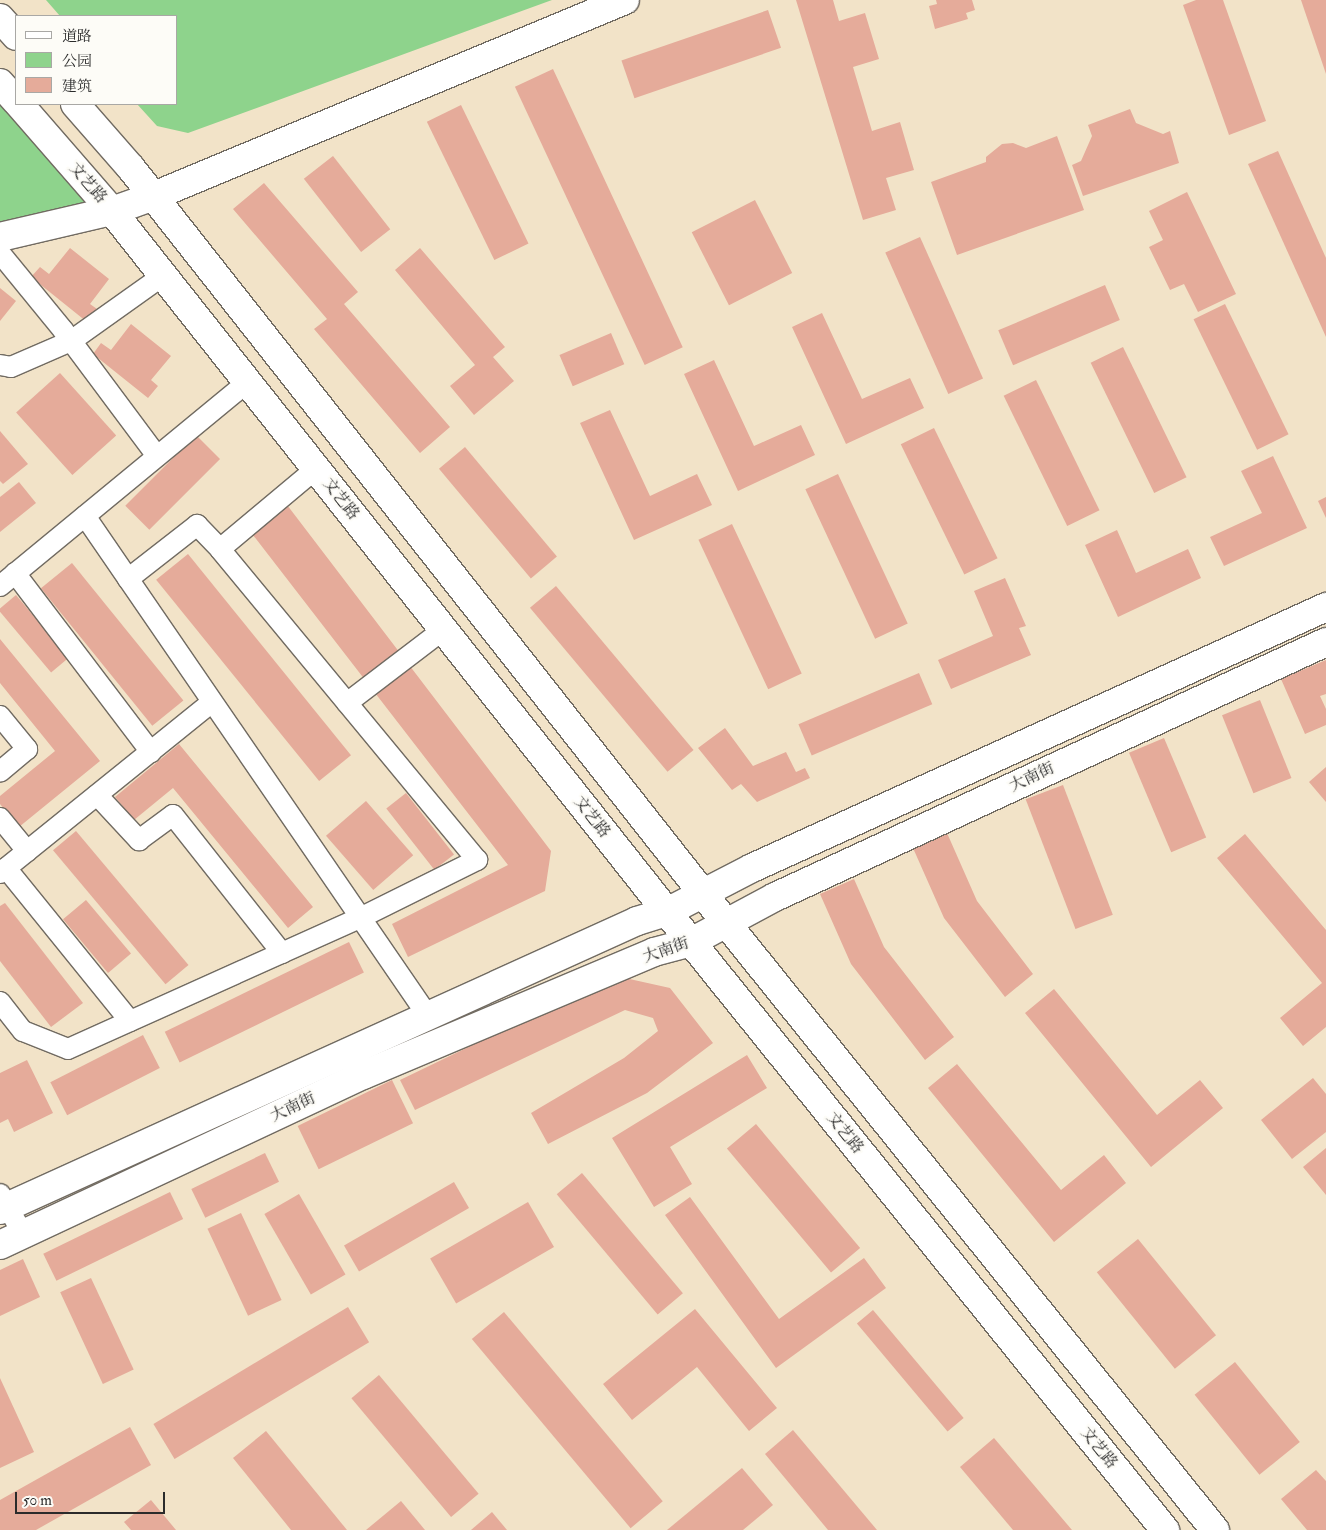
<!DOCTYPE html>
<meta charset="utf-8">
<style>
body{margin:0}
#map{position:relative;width:1326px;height:1530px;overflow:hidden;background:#f2e3c8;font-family:"IM FELL Double Pica","Noto Serif SC",serif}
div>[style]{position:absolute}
.green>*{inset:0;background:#8ed38c}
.building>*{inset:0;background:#e5ab9a;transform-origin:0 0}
.roads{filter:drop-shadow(1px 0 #716b62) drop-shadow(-1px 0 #716b62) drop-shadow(0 1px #716b62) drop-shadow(0 -1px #716b62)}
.street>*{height:20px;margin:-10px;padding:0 10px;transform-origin:10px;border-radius:10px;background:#fff}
.secondary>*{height:28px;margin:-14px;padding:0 14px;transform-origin:14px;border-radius:14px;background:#fff}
span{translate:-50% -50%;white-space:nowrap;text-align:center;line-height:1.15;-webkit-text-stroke:4.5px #fdfcf7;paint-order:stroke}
.street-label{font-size:16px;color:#2b2b2b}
.legend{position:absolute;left:15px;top:15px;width:162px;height:90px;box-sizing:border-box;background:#fdfcf7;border:1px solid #a9a8a5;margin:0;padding:6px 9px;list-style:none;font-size:15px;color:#2b2b2b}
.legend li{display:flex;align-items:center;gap:10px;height:25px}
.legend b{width:25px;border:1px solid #a9a8a5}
.scale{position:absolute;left:15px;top:1492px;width:150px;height:22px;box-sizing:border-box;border:2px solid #2b2b2b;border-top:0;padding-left:6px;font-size:15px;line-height:18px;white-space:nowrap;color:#2b2b2b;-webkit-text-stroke:4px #fdfcf7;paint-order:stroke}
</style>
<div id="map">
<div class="green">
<i style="clip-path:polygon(46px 0,552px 0,188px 133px,157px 126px,137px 104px,176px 104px,176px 16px,60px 16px)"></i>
<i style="clip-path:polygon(0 89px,112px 211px,0 237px)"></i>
</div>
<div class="building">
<i style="clip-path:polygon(796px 0,833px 0,839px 21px,865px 13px,879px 59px,853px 67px,872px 131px,900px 122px,914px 170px,886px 178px,896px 210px,863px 220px)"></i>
<i style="clip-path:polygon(936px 0,972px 0,975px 10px,966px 13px,968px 19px,935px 29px,929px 6px,937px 4px)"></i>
<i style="clip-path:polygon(1196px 0,1223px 0,1266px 121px,1229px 135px,1183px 5px)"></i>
<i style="clip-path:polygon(1301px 0,1326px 0,1326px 74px)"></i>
<i style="left:768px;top:10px;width:40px;height:155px;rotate:71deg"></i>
<i style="left:553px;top:69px;width:307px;height:42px;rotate:65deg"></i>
<i style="left:461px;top:105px;width:154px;height:38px;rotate:64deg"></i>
<i style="clip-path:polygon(1130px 109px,1136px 123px,1163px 134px,1170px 131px,1179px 163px,1083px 196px,1072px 165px,1081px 161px,1092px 136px,1088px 125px)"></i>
<i style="clip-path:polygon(1057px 136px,1084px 210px,957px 255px,931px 182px,986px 162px,986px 157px,1002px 144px,1013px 143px,1026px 148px)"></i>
<i style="clip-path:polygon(1278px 151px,1326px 258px,1326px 337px,1248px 164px)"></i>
<i style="left:333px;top:156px;width:93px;height:37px;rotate:52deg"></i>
<i style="clip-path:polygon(264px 183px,358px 292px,344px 304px,450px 427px,420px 453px,314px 329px,327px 319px,233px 209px)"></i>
<i style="clip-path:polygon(1187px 192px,1236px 294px,1198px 312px,1184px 284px,1170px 290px,1149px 247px,1163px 240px,1149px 211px)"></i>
<i style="left:755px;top:200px;width:82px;height:71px;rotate:63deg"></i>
<i style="left:920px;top:237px;width:155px;height:38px;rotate:66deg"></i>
<i style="clip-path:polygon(70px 248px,109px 279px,90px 304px,97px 309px,87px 322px,31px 277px,40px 267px,49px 274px)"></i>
<i style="clip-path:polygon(420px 248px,505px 347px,493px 357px,514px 381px,474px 415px,450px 386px,475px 365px,395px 270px)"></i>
<i style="left:1105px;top:285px;width:38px;height:116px;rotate:67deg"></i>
<i style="clip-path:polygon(0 288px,16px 301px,0 321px)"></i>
<i style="left:1225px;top:304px;width:145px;height:35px;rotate:64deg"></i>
<i style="clip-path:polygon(822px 313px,862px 399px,910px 378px,924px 408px,846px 444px,792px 327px)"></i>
<i style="clip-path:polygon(131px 324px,171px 356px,151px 380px,158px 386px,148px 398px,93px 354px,101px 343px,111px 350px)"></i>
<i style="left:611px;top:333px;width:34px;height:56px;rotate:67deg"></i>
<i style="left:1123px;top:347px;width:145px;height:36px;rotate:64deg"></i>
<i style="clip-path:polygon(714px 360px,754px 446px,801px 425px,815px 455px,738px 491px,684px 374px)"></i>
<i style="left:60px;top:373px;width:84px;height:59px;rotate:48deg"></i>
<i style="left:1036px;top:380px;width:145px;height:36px;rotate:64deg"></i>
<i style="clip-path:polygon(610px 410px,650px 496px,697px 474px,712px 505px,634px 540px,580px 423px)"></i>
<i style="left:934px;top:428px;width:145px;height:37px;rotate:64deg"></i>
<i style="clip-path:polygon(0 431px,28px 464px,3px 484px,0 481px)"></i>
<i style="left:196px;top:435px;width:34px;height:100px;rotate:45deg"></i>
<i style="left:465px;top:447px;width:143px;height:34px;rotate:50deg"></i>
<i style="clip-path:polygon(1273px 456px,1307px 528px,1224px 566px,1210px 537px,1262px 513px,1241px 471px)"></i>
<i style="left:838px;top:474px;width:165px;height:36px;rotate:65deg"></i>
<i style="clip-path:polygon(19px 482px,36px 503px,0 532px,0 497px)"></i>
<i style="clip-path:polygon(281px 497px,551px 851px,545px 891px,408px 957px,392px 924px,508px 865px,246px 526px)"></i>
<i style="clip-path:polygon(1326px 497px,1326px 518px,1318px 501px)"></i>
<i style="left:732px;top:524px;width:165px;height:37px;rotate:65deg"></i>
<i style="clip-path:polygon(1117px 530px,1136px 573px,1188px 549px,1201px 578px,1118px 617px,1085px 545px)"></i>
<i style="left:188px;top:554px;width:259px;height:41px;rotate:51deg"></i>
<i style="left:72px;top:563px;width:177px;height:40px;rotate:51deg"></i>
<i style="clip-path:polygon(1005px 578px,1026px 626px,1019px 628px,1031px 655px,951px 689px,938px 660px,993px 636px,974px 591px)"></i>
<i style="left:556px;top:586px;width:214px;height:34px;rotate:50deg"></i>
<i style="left:16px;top:595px;width:82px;height:23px;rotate:50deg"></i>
<i style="clip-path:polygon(0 639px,100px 761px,19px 827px,0 804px,0 796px,55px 751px,0 683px)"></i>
<i style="clip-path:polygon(1326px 660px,1326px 694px,1320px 696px,1326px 709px,1326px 725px,1305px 734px,1281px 679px)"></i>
<i style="left:919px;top:673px;width:34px;height:131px;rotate:67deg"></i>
<i style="left:1260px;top:700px;width:84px;height:41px;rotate:68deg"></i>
<i style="clip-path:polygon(725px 728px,753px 766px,786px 752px,796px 772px,805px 768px,810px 778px,757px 802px,741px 784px,732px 790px,698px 748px)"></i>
<i style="left:1164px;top:738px;width:108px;height:38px;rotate:67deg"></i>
<i style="clip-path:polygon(179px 744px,313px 907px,288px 928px,173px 788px,134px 820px,115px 797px)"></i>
<i style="clip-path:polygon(1326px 767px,1326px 802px,1309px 782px)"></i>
<i style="left:1063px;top:785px;width:139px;height:40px;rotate:69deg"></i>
<i style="left:406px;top:793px;width:78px;height:25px;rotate:52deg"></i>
<i style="left:366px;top:801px;width:72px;height:53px;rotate:49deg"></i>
<i style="left:76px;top:831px;width:175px;height:30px;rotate:50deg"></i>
<i style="clip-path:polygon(947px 833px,977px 901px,1033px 974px,1005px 997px,944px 918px,913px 848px)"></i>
<i style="clip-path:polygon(1245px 834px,1326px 930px,1326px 1027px,1303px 1046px,1280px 1018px,1322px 983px,1217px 858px)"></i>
<i style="clip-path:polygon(854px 879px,884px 947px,954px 1037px,925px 1060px,851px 964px,820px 894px)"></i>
<i style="left:86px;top:900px;width:70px;height:30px;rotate:50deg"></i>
<i style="clip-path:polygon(5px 903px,83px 1003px,51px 1027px,0 961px,0 906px)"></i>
<i style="left:349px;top:942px;width:34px;height:205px;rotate:64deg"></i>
<i style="clip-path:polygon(616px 976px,670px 988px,713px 1043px,647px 1093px,548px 1144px,531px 1113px,624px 1058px,658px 1031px,653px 1018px,625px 1010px,415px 1110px,400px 1080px)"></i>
<i style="clip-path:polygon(1054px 989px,1157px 1115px,1200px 1080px,1223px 1108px,1151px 1167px,1025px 1013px)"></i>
<i style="left:143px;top:1035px;width:37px;height:104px;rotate:63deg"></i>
<i style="clip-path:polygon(747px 1055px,767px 1088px,670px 1147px,692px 1184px,654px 1207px,612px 1138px)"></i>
<i style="clip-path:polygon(27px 1060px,53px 1113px,14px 1132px,8px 1119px,0 1123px,0 1073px)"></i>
<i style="clip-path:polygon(957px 1064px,1061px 1190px,1104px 1155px,1126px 1183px,1054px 1242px,928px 1088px)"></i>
<i style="clip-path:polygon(1313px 1078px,1326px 1094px,1326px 1132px,1292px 1159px,1261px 1120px)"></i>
<i style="left:392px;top:1080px;width:48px;height:105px;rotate:64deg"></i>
<i style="left:756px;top:1124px;width:162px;height:38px;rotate:50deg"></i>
<i style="clip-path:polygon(1326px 1148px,1326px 1195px,1303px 1167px)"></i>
<i style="left:265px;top:1153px;width:32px;height:82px;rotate:64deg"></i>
<i style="left:582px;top:1173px;width:157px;height:33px;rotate:50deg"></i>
<i style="left:454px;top:1182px;width:30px;height:127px;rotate:60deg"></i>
<i style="left:170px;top:1192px;width:30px;height:141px;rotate:64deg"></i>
<i style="left:299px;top:1194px;width:93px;height:40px;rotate:60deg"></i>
<i style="clip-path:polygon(690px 1197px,779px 1319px,864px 1258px,886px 1288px,776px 1368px,665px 1215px)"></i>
<i style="left:528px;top:1202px;width:52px;height:113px;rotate:60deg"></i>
<i style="left:241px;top:1213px;width:96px;height:37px;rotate:65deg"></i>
<i style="left:1138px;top:1239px;width:124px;height:53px;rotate:51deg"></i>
<i style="clip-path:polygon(23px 1259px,40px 1297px,0 1316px,0 1270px)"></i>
<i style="left:91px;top:1278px;width:101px;height:34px;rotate:65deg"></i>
<i style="left:348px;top:1307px;width:41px;height:227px;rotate:59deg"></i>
<i style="clip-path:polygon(695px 1309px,777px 1408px,749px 1431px,697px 1367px,632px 1420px,603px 1384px)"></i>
<i style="left:873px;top:1310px;width:141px;height:21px;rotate:50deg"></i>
<i style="left:504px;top:1312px;width:247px;height:42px;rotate:50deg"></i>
<i style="left:1235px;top:1362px;width:103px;height:52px;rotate:51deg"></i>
<i style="left:379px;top:1375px;width:155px;height:36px;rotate:50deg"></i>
<i style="clip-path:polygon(0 1378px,34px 1452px,0 1468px)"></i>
<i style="clip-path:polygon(130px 1427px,151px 1465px,36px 1530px,0 1530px,0 1500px)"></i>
<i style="clip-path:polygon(793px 1430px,877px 1530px,828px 1530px,765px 1454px)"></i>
<i style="clip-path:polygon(266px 1431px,347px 1530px,291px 1530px,233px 1458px)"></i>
<i style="clip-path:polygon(994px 1438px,1072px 1530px,1013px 1530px,960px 1467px)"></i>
<i style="clip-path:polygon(742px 1468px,773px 1505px,743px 1530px,667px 1530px)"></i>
<i style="clip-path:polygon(1316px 1470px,1326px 1481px,1326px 1530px,1307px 1530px,1281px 1499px)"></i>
<i style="clip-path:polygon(151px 1500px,176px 1530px,131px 1530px,124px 1522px)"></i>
<i style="clip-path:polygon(401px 1501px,425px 1530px,366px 1530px)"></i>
<i style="clip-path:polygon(492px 1512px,507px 1530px,471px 1530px)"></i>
</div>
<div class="roads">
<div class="street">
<i style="left:0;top:253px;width:99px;rotate:50.7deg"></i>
<i style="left:63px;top:330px;width:157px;rotate:53.3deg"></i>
<i style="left:0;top:365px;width:11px;rotate:10deg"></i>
<i style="left:11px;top:367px;width:65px;rotate:-23.4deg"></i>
<i style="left:71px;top:341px;width:114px;rotate:-35.4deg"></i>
<i style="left:85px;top:516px;width:606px;rotate:55.55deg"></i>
<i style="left:15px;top:573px;width:225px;rotate:52.8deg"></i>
<i style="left:128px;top:579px;width:88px;rotate:-38deg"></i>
<i style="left:197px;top:525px;width:33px;rotate:46deg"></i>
<i style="left:0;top:586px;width:323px;rotate:-39.5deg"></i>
<i style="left:347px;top:703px;width:122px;rotate:-37.3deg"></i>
<i style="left:0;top:716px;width:43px;rotate:50.7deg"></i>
<i style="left:27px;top:749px;width:35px;rotate:140deg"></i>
<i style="left:97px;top:795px;width:62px;rotate:47deg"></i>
<i style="left:139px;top:840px;width:42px;rotate:-36.3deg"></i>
<i style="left:173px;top:815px;width:176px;rotate:51.7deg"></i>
<i style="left:0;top:818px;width:43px;rotate:50.7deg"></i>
<i style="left:6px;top:868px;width:197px;rotate:51deg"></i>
<i style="left:0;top:873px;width:272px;rotate:-38.9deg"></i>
<i style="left:0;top:1002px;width:37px;rotate:52deg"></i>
<i style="left:23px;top:1031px;width:48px;rotate:21.8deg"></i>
<i style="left:68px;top:1049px;width:320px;rotate:-24.2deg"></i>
<i style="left:360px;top:918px;width:131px;rotate:-26.4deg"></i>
<i style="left:477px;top:860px;width:403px;rotate:-129.6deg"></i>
<i style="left:220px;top:549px;width:126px;rotate:-39.9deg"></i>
<i style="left:0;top:1194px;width:46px;rotate:60.1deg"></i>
</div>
<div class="secondary">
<i style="left:0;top:18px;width:24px;rotate:48deg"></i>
<i style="left:0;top:83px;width:24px;rotate:48deg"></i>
<i style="left:19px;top:104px;width:142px;rotate:49deg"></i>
<i style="left:112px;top:211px;width:894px;rotate:51.63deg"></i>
<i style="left:667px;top:912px;width:794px;rotate:51.14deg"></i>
<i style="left:75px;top:104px;width:85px;rotate:48.8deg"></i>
<i style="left:131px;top:168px;width:963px;rotate:51.75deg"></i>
<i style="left:727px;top:924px;width:778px;rotate:51.16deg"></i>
<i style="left:0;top:237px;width:115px;rotate:-13.1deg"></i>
<i style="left:112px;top:211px;width:45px;rotate:-19.7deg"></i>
<i style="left:154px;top:196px;width:510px;rotate:-22.59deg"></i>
<i style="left:0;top:1210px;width:699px;rotate:-24.4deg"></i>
<i style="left:637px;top:921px;width:31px;rotate:-17deg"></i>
<i style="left:667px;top:912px;width:96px;rotate:-27.4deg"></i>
<i style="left:752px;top:868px;width:631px;rotate:-24.45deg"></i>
<i style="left:0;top:1245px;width:401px;rotate:-25.1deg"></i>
<i style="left:363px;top:1075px;width:316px;rotate:-22.9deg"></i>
<i style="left:654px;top:952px;width:38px;rotate:-15deg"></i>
<i style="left:691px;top:942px;width:95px;rotate:-28.2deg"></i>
<i style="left:775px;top:897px;width:607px;rotate:-24.83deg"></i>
</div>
</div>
<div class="street-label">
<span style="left:88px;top:183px;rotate:49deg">文艺路</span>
<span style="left:341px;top:499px;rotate:52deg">文艺路</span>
<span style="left:1032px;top:777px;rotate:-25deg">大南街</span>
<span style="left:592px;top:817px;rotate:52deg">文艺路</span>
<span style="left:666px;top:950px;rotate:-19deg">大南街</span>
<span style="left:293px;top:1107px;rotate:-25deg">大南街</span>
<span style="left:845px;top:1133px;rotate:51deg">文艺路</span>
<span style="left:1099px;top:1448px;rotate:51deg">文艺路</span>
</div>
<ul class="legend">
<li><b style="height:6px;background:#fff"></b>道路</li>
<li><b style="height:14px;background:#8ed38c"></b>公园</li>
<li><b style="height:14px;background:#e5ab9a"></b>建筑</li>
</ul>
<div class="scale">50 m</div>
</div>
